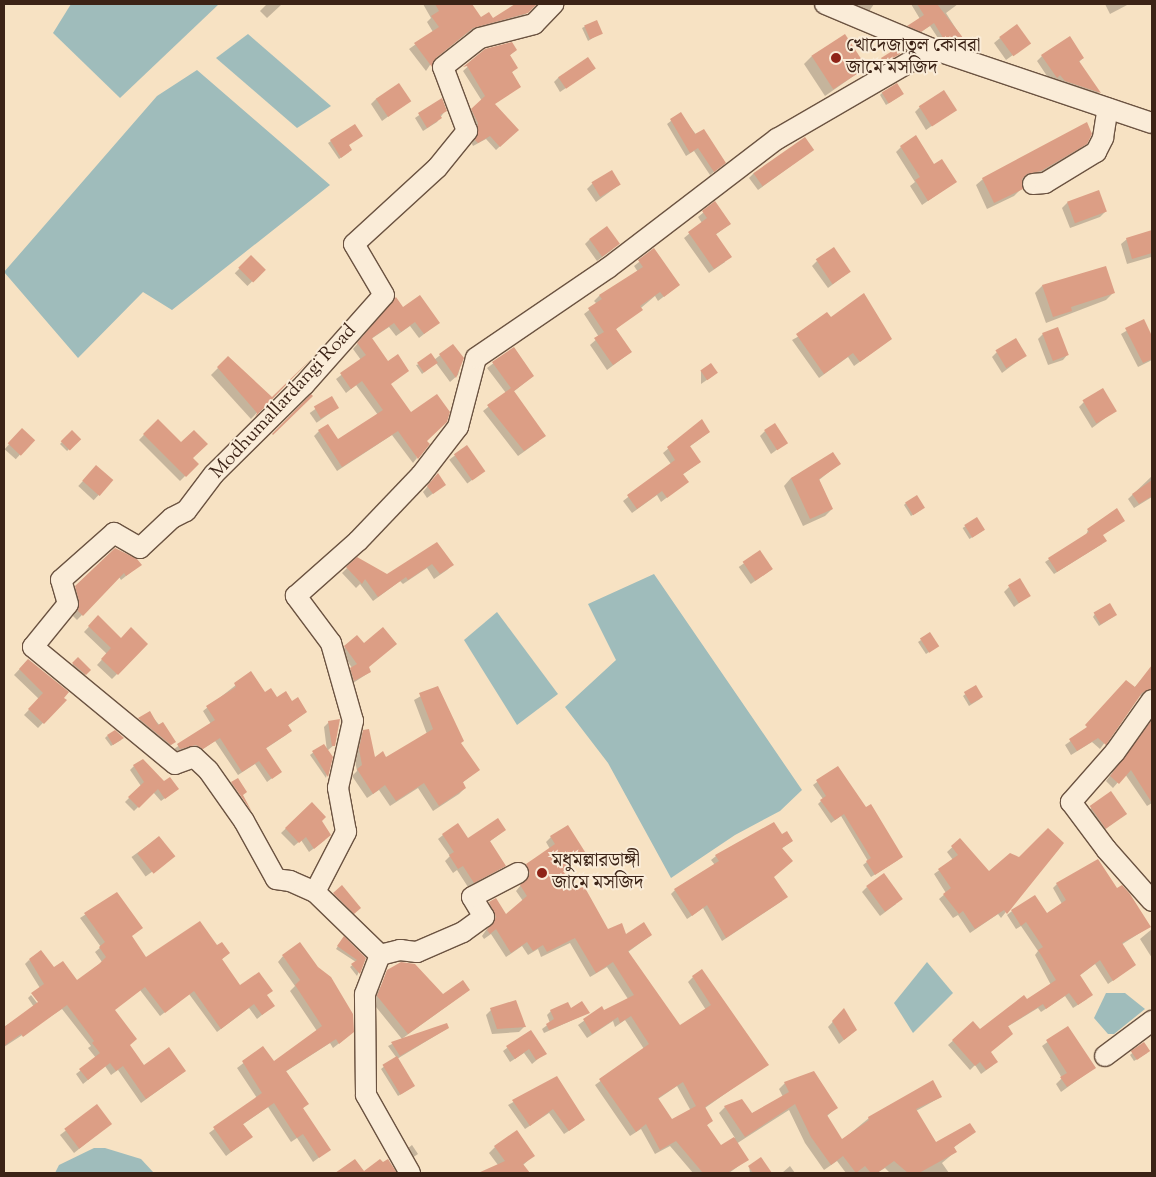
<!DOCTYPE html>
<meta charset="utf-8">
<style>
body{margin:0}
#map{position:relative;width:1156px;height:1177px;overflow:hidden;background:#f7e2c3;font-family:"Sorts Mill Goudy","Noto Serif Bengali",serif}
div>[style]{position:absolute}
.water>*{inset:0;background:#9fbcbb}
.shadow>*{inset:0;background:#0003;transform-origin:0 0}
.building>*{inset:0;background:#dc9e85;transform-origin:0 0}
.roads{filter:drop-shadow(1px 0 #6b5341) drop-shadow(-1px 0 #6b5341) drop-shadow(0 1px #6b5341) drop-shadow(0 -1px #6b5341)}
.minor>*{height:20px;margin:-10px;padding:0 10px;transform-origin:10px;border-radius:10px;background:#faecd8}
.dots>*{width:14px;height:14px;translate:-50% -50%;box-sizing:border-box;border:2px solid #faecd8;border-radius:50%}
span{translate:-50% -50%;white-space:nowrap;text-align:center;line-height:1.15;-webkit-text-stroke:4px #faecd8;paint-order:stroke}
.poi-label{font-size:19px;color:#3c2316}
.left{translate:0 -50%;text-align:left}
.street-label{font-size:19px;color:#3c2316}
.frame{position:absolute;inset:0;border:5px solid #3c2316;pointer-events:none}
</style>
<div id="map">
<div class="water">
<i style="clip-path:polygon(71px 4px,219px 4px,120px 98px,53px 33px)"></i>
<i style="clip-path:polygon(248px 34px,331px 106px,297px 128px,216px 58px)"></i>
<i style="clip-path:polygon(197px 70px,330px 185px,172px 310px,143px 292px,78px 358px,4px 272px,157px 96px)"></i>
<i style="clip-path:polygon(654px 574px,802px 790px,780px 811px,735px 835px,671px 878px,608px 763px,565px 707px,616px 660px,588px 604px)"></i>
<i style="clip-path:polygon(497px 612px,558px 694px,517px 725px,464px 640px)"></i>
<i style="clip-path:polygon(927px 962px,953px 993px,913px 1033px,894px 1003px)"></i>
<i style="clip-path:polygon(1106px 993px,1125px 993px,1145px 1009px,1114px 1034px,1108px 1034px,1094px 1018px)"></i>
<i style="clip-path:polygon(94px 1148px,105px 1148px,141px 1159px,154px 1173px,55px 1173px,59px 1165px)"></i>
</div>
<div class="shadow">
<i style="clip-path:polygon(267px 4px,281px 5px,267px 18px,260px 11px)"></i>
<i style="clip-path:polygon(423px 4px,471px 4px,480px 19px,493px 19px,517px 4px,521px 9px,536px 4px,521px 18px,466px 34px,434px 59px,426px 71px,409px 49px,433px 32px,427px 22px,431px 18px)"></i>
<i style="clip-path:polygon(838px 4px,874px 4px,866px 16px)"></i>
<i style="clip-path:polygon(911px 4px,958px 4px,946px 13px,962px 38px,950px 47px,942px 44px,930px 26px,916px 35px,905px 30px,920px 19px)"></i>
<i style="clip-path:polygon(1105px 4px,1129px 4px,1110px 14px)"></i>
<i style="clip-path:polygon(596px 21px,601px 33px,588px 41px,582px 28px)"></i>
<i style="clip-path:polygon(1000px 38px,1029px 43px,1006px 60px,994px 43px)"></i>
<i style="clip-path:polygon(486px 50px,516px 50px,509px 56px,516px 68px,511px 73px,519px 87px,494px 104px,517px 130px,496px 150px,486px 139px,473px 146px,472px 144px,475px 128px,468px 114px,482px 101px,463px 71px)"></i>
<i style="clip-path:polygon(812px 56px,865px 68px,825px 96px,804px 64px)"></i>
<i style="clip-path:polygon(1042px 56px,1083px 58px,1079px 62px,1099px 93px,1095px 98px,1060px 86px,1055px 80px,1051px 82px,1037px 61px)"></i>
<i style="clip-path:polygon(594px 69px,560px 92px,554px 82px,559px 77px)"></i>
<i style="clip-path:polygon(882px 93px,900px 96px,886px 105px,880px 95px)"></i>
<i style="clip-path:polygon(376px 99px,409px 101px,382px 121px,371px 104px)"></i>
<i style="clip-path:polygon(441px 100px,445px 111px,437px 122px,423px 131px,415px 118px)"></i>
<i style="clip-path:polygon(920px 107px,955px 109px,926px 130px,915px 112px)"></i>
<i style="clip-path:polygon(680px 114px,721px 166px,710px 175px,694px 151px,686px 156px,667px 124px)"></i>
<i style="clip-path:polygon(1086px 124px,1086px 143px,1079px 150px,1033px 178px,1021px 180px,1021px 189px,1014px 196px,987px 209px,976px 185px,983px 179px)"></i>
<i style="clip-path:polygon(331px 141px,348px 146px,349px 152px,339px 159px,328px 143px)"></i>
<i style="clip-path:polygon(901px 147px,934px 166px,955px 182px,922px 205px,910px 186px,915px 182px,896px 152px)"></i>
<i style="clip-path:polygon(813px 150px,758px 190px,749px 178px,754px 173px)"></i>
<i style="clip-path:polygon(592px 184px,619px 185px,596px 202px,587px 189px)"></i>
<i style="clip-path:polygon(1098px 192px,1105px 212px,1100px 217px,1070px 228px,1062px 208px,1067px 203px)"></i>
<i style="clip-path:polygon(715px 203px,730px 224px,715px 235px,725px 262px,709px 273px,684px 238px,702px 223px,698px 217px)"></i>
<i style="clip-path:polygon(1152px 231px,1152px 262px,1151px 257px,1127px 264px,1121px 244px,1127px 239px)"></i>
<i style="clip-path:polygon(590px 239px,613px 249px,597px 261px,585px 244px)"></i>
<i style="clip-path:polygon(654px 250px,679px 285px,658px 301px,655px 296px,615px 330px,631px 352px,607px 370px,590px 345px,599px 337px,584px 314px,597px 304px,594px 301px,599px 296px,638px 272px,634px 266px)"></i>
<i style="left:251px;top:257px;width:18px;height:23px;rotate:45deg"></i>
<i style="clip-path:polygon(817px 261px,849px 272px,828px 288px,812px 266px)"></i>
<i style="clip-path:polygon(1105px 267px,1113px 293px,1106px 300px,1046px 323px,1035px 293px,1042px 286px)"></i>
<i style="clip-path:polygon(391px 304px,438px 323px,419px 338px,410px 326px,396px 336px,389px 327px,371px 339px,417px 458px,413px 463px,392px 435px,337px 471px,314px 436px,319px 431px,337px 441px,378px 415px,356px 385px,346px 393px,336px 379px,361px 360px,353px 349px)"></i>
<i style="clip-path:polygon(830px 319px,891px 339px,854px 366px,848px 357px,819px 378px,792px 340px)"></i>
<i style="clip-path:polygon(1143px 321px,1152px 339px,1152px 360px,1138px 367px,1121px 334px)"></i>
<i style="clip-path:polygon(1043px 334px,1068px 354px,1063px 360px,1048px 365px,1038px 339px)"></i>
<i style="clip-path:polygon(453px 345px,462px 359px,458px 375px,450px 382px,436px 363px,422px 374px,416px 365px,434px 360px)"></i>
<i style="clip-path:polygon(514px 348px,533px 376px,513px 392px,539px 441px,518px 456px,483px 411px,506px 393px,487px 368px)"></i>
<i style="clip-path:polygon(997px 352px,1026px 355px,1002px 373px,992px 357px)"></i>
<i style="clip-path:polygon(228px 358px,271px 398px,251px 419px,211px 375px)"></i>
<i style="clip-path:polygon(701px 371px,714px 375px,701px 384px)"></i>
<i style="left:331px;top:398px;width:12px;height:26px;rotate:55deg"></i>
<i style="clip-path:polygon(1084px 402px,1116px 410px,1092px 428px,1079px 407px)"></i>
<i style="clip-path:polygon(158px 420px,197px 464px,180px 481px,139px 440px)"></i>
<i style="clip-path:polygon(701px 421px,709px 432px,689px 447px,700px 462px,682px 475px,687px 482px,661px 502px,657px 495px,632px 513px,623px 501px,671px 464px,663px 453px)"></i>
<i style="left:22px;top:430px;width:15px;height:26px;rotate:42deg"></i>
<i style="clip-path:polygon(765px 431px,786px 443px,771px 454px,760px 436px)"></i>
<i style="left:72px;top:432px;width:10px;height:17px;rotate:45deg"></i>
<i style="left:466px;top:447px;width:30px;height:21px;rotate:53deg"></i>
<i style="clip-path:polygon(839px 464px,819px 480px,832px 509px,825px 516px,803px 526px,784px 486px,791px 478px)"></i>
<i style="left:96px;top:467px;width:21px;height:26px;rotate:43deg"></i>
<i style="clip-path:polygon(1152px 476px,1152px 497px,1134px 508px,1128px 499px)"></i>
<i style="clip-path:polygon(433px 480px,444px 485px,427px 498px,423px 492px)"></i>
<i style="clip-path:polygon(906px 503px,921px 510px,911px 516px,904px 505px)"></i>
<i style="left:977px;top:519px;width:13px;height:17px;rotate:58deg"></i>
<i style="clip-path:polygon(1088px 530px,1102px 536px,1102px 544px,1054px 574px,1045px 562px,1086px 535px)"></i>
<i style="clip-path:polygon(437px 544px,452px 565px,447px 570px,434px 579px,427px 568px,403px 584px,400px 581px,373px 601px,360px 584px,356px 588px,342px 573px,347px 568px,387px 575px)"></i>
<i style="clip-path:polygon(116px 549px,140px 565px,121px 580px,119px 577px,77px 620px,73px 616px,75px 607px,71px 592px)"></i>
<i style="left:760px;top:552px;width:21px;height:26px;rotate:55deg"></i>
<i style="clip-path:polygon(1009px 587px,1029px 595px,1014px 607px,1004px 592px)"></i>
<i style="clip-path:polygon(1095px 614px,1113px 617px,1099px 626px,1093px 617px)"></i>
<i style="clip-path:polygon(98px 617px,121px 640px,147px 644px,112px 679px,97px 665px,107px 654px,84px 632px)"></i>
<i style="clip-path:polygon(921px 640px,935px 648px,926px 654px,918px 642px)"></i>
<i style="clip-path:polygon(345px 647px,370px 672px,350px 685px,347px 673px,352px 668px,341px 651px)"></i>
<i style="left:78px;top:659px;width:16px;height:14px;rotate:45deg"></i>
<i style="clip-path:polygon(28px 660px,65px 700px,38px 728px,24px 715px,39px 699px,14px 675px)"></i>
<i style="clip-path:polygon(251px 673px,265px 694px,292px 703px,306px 712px,287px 726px,290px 731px,286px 735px,265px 749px,280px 772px,267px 782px,255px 764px,238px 775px,215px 741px,198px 752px,191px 749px,176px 753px,174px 749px,211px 724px,203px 711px)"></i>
<i style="clip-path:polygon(1147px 673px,1152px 677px,1152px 694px,1139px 696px,1100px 749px,1092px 742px,1071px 755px,1065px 745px,1083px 732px,1122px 686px,1134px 688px)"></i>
<i style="clip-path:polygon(437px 687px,460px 744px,478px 770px,462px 783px,465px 788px,459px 794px,433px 811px,418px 788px,390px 806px,379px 790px,367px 798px,352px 776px,357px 771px,354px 755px,358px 737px,364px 731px,374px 759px,386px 759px,427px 734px,414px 700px)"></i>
<i style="clip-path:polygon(975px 687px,980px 699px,969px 706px,963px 696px)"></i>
<i style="clip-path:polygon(149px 713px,174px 742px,166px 749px,135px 723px)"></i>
<i style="clip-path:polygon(1152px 720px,1152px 803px,1147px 806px,1125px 774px,1113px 788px,1106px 781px)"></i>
<i style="clip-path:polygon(329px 722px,334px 745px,327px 751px,324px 727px)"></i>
<i style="clip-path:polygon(107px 736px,121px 740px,111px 746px,105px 738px)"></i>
<i style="clip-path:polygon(323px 745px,331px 758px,326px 778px,310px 755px)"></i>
<i style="clip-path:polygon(134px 766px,173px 792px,161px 801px,153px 792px,134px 811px,125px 802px,141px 786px,130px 770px)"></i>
<i style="clip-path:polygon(838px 767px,898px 860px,871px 877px,863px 865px,868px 861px,841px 816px,831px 823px,818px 804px,823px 799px,813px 785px)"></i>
<i style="clip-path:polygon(232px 783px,250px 811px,246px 816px,227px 788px)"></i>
<i style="clip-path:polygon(1111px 793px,1120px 818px,1100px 833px,1085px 813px)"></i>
<i style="clip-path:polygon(312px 804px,325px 840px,309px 852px,301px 840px,294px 846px,281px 833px)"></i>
<i style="clip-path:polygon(505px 830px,489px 842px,505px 866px,468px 887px,457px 870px,453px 873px,445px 861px,450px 856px,438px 839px,443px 835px,468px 840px)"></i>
<i style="clip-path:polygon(781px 836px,792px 841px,781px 849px,773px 877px,782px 901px,722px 941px,703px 908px,687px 919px,671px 894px,675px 890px,715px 865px,711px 860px,716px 856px)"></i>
<i style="left:159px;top:837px;width:24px;height:34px;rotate:54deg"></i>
<i style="clip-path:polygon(evenodd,551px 837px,586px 854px,562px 872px,607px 930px,626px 936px,651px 935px,628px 952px,680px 1027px,706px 1010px,688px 982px,693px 977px,767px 1064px,705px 1108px,711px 1121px,706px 1126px,721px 1147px,735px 1138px,719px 1113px,725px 1107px,751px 1114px,783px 1097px,779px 1089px,785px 1083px,836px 1108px,826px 1117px,841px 1141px,869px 1118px,941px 1097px,916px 1111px,936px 1143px,974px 1131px,953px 1148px,955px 1152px,942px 1163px,949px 1173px,890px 1173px,885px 1168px,877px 1173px,846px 1173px,837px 1161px,824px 1170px,805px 1143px,789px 1110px,736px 1144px,747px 1160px,729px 1173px,711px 1173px,709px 1166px,703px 1173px,693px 1173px,670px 1146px,655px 1154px,641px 1129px,630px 1136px,595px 1085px,644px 1049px,625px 1020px,615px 1027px,613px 1021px,587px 1038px,578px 1025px,602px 1008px,604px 1011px,628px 999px,607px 967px,590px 977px,570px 943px,541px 957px,538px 949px,528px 955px,522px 946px,506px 957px,491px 934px,484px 939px,482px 936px,491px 923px,484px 908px,489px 903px,506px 916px,523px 901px,516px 891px,525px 880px,521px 871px,550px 849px,546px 842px,551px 837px,677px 1086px,691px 1111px,672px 1121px,658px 1099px,677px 1086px)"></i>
<i style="clip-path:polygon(960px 840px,988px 873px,1062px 843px,1001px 918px,998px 914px,970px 933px,958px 915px,953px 918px,939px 899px,946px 893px,934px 874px,953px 860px,947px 852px)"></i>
<i style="clip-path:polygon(1057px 884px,1117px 889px,1149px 927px,1121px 945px,1135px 965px,1108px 984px,1095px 964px,1079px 976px,1087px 999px,1073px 1008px,1065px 996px,1041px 1012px,1038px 1008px,1007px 1027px,990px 1052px,996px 1062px,992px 1066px,981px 1074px,975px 1065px,970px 1070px,948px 1045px,973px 1023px,980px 1030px,1051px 985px,1035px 955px,1038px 951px,1021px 926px,1016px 929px,1007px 915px,1012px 911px,1046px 914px,1062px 904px,1053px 888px)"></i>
<i style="clip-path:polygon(867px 887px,896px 904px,880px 916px,862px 892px)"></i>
<i style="clip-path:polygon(117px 894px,131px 936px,145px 958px,217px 947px,229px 953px,221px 960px,240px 987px,266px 996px,273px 1006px,257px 1019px,249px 1008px,217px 1032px,189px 994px,160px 1016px,140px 990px,114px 1010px,129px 1045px,144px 1067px,185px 1071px,141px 1103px,118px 1070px,111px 1075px,105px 1066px,83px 1084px,76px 1074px,96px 1058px,88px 1048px,91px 1046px,62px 1009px,4px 1047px,4px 1027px,34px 1007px,28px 998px,31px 995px,41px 1008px,40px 988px,25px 964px,29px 960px,76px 982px,102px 962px,95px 952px,101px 947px,80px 918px)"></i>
<i style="left:334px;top:894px;width:28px;height:7px;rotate:44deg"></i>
<i style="clip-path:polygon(1152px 929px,1152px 958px,1140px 939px)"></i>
<i style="clip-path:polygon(342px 940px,365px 958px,357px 976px,350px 967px,356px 962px,336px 949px)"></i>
<i style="clip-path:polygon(283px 956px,347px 1037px,333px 1048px,330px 1043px,285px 1072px,307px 1104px,302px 1109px,329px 1150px,313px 1162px,297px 1138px,291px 1142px,268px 1107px,242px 1125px,251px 1137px,226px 1156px,209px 1133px,257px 1098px,237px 1068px,263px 1048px,273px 1063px,317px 1031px,290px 991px,295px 986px,278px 962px)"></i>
<i style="clip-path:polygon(389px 972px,442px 996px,469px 990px,403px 1038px,448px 1028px,397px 1059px,411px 1088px,398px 1096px,381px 1069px,396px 1057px,388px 1046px,402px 1039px,372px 1002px)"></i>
<i style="clip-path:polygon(491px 1010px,524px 1027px,519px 1032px,492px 1034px,486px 1015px)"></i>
<i style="clip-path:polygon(551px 1011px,588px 1013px,544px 1033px,542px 1029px,550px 1023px,547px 1015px)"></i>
<i style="clip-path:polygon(839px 1015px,856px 1030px,839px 1044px,828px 1027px)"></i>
<i style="clip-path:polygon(1067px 1028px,1094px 1068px,1061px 1092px,1056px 1084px,1062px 1078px,1042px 1046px)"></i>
<i style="clip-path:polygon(530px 1031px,545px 1053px,532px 1064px,524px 1053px,510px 1062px,503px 1051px)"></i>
<i style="clip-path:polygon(1144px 1043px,1147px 1053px,1134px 1061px,1130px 1055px)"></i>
<i style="clip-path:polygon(557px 1078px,579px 1124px,564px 1134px,549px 1113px,525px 1129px,508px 1105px)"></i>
<i style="clip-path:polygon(97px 1106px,105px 1128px,74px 1153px,60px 1135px)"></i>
<i style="clip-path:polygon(412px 1145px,418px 1154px,412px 1158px,407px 1149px)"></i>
<i style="clip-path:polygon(495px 1147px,533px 1156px,523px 1165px,526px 1170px,522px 1173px,481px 1173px,498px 1165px,489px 1153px)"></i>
<i style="clip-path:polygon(355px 1160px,364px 1172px,388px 1161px,396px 1173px,340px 1173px)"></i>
<i style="clip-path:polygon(749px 1166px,766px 1171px,750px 1173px)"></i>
<i style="clip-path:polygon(790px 1166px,795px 1173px,782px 1173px)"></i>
</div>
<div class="building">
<i style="clip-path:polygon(435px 4px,472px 4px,481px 17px,489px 12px,493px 18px,515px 4px,537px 4px,528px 13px,473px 28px,436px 58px,432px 67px,414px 43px,439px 27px,431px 16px,439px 11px)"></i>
<i style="clip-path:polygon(917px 4px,937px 4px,964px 39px,955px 44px,945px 41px,934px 23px,921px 32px,907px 26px,924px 15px)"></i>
<i style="left:597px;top:20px;width:15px;height:14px;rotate:67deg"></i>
<i style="left:1017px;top:24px;width:24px;height:22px;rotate:54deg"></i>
<i style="left:845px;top:34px;width:40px;height:40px;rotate:57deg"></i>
<i style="clip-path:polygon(1070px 36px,1084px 58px,1079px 61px,1101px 93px,1065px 81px,1060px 75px,1057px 78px,1041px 55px)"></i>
<i style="clip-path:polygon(512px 42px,517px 50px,510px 55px,518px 68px,512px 72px,521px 87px,495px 104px,519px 130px,500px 147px,490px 136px,478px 143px,475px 140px,478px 123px,471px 109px,485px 96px,467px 66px,463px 67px,485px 49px)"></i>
<i style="clip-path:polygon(897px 48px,900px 54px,884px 63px,881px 58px)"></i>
<i style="left:588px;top:57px;width:14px;height:36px;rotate:56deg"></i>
<i style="left:399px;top:83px;width:22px;height:28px;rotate:56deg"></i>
<i style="left:897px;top:83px;width:13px;height:18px;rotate:58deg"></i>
<i style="left:944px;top:90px;width:24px;height:30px;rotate:57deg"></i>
<i style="clip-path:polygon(442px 98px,447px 111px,440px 115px,442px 118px,427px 128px,418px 113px)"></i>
<i style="clip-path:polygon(681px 112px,695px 134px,704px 129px,726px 163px,714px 172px,698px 148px,690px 153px,670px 119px)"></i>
<i style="clip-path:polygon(1087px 122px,1092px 134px,1087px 144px,1041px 171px,1027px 174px,1022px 179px,1023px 189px,994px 203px,982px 178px)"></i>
<i style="clip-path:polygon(355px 124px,363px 136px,349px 145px,352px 150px,341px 158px,330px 140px)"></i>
<i style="clip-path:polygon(916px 135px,934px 164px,942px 159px,957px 182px,928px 201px,915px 180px,920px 177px,900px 146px)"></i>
<i style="left:805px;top:137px;width:16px;height:63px;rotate:55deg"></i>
<i style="left:612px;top:170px;width:17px;height:24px;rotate:59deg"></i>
<i style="left:1099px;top:190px;width:23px;height:34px;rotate:70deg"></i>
<i style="clip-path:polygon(715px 201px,731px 224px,716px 234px,732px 257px,714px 269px,688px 232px,707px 218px,702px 211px)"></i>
<i style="left:607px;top:226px;width:22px;height:22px;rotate:54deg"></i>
<i style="clip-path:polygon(1152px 230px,1152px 253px,1132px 259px,1126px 238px)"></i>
<i style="left:834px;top:247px;width:30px;height:22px;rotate:56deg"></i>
<i style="clip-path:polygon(654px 248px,680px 285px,664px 297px,660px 292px,640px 306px,643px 310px,616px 329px,632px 352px,613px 365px,594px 338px,604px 332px,588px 308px,602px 299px,599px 295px,643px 267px,638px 260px)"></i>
<i style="left:251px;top:255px;width:21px;height:18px;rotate:45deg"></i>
<i style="clip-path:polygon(1106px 266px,1115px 293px,1071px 307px,1072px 311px,1053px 317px,1042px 285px)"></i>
<i style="clip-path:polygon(864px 293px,892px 339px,860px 362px,853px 353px,824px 374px,796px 334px,827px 312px,831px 317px)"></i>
<i style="clip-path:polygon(420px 295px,440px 323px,424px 334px,415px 322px,401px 332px,394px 323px,372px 338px,388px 361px,398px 354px,409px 371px,391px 384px,411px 412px,437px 394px,450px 412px,447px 422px,427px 441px,430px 444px,418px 459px,398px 431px,342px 467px,318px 430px,328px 424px,338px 439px,383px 410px,362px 381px,351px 389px,340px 373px,366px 355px,357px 343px,396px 297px,403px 307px)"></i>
<i style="clip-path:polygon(1144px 319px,1152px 336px,1152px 359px,1143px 363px,1125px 328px)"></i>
<i style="left:1058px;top:327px;width:30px;height:17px;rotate:69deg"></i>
<i style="left:1016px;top:338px;width:21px;height:24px;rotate:59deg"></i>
<i style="clip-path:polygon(453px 344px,464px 358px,456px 378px,439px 354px)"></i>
<i style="clip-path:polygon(514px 347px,534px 376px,514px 391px,546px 436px,524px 451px,487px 405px,511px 388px,492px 362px)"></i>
<i style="left:431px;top:353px;width:12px;height:17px;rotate:55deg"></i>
<i style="clip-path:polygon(228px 356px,272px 397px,311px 359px,255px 417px,257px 413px,217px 367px)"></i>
<i style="left:711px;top:363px;width:12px;height:13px;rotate:55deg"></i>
<i style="left:1103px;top:388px;width:27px;height:24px;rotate:59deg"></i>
<i style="clip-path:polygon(311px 394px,313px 396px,273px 435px,272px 434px)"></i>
<i style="left:332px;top:396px;width:14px;height:21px;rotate:60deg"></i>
<i style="clip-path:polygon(158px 419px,181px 442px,194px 430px,208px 444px,193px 458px,199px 464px,186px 477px,143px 434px)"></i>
<i style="clip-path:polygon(702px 419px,710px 432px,690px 446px,701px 462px,683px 474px,689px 482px,667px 498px,662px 491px,637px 509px,627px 495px,675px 460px,667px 447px)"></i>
<i style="left:775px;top:423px;width:24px;height:13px;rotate:57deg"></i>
<i style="left:22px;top:428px;width:18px;height:21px;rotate:43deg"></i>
<i style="left:72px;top:430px;width:13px;height:16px;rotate:45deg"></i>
<i style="left:467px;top:445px;width:32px;height:16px;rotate:55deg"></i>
<i style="clip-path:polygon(833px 452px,841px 464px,819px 479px,833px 509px,810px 519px,791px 478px)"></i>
<i style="left:96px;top:465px;width:23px;height:21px;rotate:41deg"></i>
<i style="clip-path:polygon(438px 473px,446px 485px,433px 494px,427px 486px)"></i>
<i style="clip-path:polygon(1152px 480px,1152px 496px,1139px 504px,1132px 494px)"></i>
<i style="left:917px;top:495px;width:15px;height:14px;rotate:58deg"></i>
<i style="clip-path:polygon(1117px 508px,1125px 521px,1103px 535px,1107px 541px,1057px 572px,1048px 558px,1089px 532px,1087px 529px)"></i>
<i style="left:977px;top:517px;width:15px;height:15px;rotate:58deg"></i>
<i style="clip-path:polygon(437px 542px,454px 565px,440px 574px,432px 564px,408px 580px,406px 577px,378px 597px,365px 579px,362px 584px,346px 567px,357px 557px,387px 574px)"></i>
<i style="clip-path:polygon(115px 548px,137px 559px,142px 565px,126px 576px,124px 573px,83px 616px,78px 611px,79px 601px,75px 586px)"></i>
<i style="left:760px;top:550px;width:23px;height:21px;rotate:56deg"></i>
<i style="left:1020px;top:578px;width:21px;height:14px;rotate:59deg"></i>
<i style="left:1110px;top:603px;width:14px;height:19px;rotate:60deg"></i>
<i style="clip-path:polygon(98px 615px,121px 638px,131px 627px,148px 644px,118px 675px,101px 659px,111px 648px,88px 626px)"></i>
<i style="clip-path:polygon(383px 627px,397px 644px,369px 667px,371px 672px,354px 681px,350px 668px,357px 664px,344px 646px,357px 635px,364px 643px)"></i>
<i style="left:930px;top:632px;width:17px;height:12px;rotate:57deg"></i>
<i style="clip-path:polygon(78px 657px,91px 670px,86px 675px,72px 663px)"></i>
<i style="clip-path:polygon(28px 659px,69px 692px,64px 698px,67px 700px,44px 724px,28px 709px,43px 693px,19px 669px)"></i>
<i style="clip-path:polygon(1152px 665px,1152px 688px,1142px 693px,1106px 745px,1098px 738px,1077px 751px,1069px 739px,1087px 727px,1085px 725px,1126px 680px,1135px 687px)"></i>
<i style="clip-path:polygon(251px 671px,265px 692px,271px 688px,277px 697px,286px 691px,292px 701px,298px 697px,307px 712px,288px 725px,292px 731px,266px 748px,282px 772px,272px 779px,259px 761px,242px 772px,220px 738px,203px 749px,196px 745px,180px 749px,177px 744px,215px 720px,206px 706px,236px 687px,234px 683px)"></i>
<i style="left:976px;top:685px;width:14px;height:14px;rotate:60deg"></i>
<i style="clip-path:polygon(438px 686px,464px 741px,461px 743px,480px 770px,463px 782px,466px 788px,439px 806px,424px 783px,396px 801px,385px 785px,373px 794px,357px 769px,362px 765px,359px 749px,363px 730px,369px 729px,375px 757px,383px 751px,386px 757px,433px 729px,419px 693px)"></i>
<i style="clip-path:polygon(150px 711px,158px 725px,163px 722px,176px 742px,171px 745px,138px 718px)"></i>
<i style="clip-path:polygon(340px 719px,335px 746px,332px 746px,328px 721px)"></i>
<i style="clip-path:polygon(1152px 720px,1152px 803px,1131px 770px,1119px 784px,1110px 776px)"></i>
<i style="clip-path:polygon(115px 730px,124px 738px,113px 745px,107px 735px)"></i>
<i style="clip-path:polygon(324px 744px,333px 757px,328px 777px,312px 751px)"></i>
<i style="clip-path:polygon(143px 759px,164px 781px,170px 777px,179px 789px,165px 799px,158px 789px,139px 808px,128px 797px,144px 782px,133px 765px)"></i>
<i style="clip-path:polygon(838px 766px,866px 807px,871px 804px,903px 857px,875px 875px,866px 861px,871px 858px,844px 814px,835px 820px,820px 800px,826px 796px,816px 780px)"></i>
<i style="clip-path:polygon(238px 778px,247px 792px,243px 795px,252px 812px,231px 782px)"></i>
<i style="left:1111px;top:791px;width:28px;height:26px;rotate:55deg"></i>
<i style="clip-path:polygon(312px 802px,326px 817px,322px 821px,331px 835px,314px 849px,306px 837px,299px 843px,285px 828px)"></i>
<i style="clip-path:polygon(498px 818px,506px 830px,490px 841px,506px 866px,474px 883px,463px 866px,458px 869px,449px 855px,454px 852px,442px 834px,458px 823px,468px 838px)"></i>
<i style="clip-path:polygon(774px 822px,782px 834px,787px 831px,793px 841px,782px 848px,793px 861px,774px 877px,788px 897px,726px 938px,707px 905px,692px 916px,674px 889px,719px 861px,715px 855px)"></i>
<i style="clip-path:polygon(evenodd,568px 825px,587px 855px,563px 871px,576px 890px,584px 886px,608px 929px,622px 923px,626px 934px,644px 922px,652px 935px,628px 951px,680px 1025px,711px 1005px,692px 976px,702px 969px,769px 1065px,705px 1107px,713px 1121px,707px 1125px,721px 1145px,734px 1137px,749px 1160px,727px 1173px,703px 1173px,676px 1141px,660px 1150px,646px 1124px,636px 1132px,599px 1079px,649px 1044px,631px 1016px,620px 1023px,618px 1017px,592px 1034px,583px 1019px,602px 1006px,604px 1010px,634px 995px,613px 962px,596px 973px,575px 938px,547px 952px,543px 945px,533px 951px,527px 942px,511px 953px,496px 929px,490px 934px,487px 930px,496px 917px,489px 902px,496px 898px,506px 914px,527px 896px,520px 885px,530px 874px,526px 864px,555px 844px,550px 836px,568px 825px,683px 1082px,696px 1106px,672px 1119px,658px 1098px,683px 1082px)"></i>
<i style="clip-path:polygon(1048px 828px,1064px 843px,1007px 914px,1004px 910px,975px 929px,963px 911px,959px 914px,943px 894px,951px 888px,938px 869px,958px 855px,951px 846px,960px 838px,989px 871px,1010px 853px,1019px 857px)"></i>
<i style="left:159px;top:836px;width:26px;height:28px;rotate:51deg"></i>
<i style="clip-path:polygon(1098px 859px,1117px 888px,1122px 885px,1130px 894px,1151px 927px,1122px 943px,1136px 965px,1113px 981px,1100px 960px,1080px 975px,1093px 995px,1078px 1005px,1069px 993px,1046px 1009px,1043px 1004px,1008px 1026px,1013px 1034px,991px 1052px,998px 1062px,986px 1070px,980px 1062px,975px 1066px,952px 1040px,973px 1021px,980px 1029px,1024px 995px,1027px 999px,1056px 980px,1038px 950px,1043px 947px,1026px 922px,1021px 926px,1011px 910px,1035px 895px,1047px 913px,1066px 900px,1056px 883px)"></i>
<i style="left:884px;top:873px;width:32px;height:22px;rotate:54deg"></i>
<i style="clip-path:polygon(342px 885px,361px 908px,354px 914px,333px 893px)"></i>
<i style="clip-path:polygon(117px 892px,143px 928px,132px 936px,146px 957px,200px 921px,217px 945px,222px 942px,230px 953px,222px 959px,240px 985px,259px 972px,273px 991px,267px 995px,275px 1006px,262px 1015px,254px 1004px,221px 1029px,194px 991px,165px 1013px,145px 987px,115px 1010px,137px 1039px,130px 1045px,144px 1065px,169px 1047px,186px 1071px,146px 1099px,123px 1066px,116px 1071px,110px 1063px,88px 1080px,79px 1069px,100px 1053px,92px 1043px,94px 1041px,67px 1005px,23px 1037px,21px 1034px,4px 1046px,4px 1027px,38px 1002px,31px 993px,44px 984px,29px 959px,41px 950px,54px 967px,63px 961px,77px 980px,99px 964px,106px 957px,99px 947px,105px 942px,84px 913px)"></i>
<i style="clip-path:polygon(344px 936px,366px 958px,360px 974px,351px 964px,357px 960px,337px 946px)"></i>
<i style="clip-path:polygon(300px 942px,318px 967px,331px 977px,353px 1014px,354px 1032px,339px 1044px,336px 1039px,286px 1071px,309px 1104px,303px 1108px,331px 1150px,319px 1158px,303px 1134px,297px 1138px,274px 1103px,243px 1124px,253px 1137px,231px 1152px,213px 1127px,262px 1093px,242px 1061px,263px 1046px,274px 1061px,322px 1026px,295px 985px,300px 980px,282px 955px)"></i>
<i style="clip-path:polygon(401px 962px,415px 964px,443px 994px,463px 980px,470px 990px,408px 1034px,377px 996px,387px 970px)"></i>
<i style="clip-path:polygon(516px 1000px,526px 1027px,497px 1029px,490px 1008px)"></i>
<i style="clip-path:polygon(582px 1001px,590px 1013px,549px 1030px,546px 1024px,554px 1019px,550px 1010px,568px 1002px,571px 1008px)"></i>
<i style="clip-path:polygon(844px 1008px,857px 1030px,844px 1040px,832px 1021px)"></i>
<i style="clip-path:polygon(447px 1023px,449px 1028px,400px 1056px,391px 1042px)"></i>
<i style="clip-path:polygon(1068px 1026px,1096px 1068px,1067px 1087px,1060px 1077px,1067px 1073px,1046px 1040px)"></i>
<i style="clip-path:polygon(531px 1030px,547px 1054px,536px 1060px,529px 1049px,515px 1059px,506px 1046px)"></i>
<i style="left:1144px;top:1042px;width:11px;height:16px;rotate:56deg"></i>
<i style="left:397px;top:1056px;width:35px;height:17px;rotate:59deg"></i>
<i style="clip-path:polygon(814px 1071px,838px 1108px,827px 1115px,842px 1139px,869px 1120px,868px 1117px,933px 1080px,942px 1097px,916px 1109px,936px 1142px,970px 1123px,976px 1132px,954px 1147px,957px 1152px,919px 1173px,908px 1173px,894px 1161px,877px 1173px,871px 1173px,865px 1166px,856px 1173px,843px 1156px,831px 1165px,811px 1137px,795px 1104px,745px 1137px,724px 1106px,742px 1099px,752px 1113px,789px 1092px,784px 1082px)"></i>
<i style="clip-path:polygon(557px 1076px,585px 1120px,569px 1131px,553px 1109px,530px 1126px,512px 1100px)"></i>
<i style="left:97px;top:1104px;width:25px;height:41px;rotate:53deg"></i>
<i style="clip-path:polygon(517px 1130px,535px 1156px,523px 1164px,530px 1173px,478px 1173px,505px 1161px,494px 1146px)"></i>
<i style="clip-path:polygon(761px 1157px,772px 1173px,753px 1173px,748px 1166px)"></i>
<i style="clip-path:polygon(355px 1159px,364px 1171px,380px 1159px,383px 1162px,388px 1159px,397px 1173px,335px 1173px)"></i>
</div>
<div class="roads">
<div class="minor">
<i style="left:825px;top:4px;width:116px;rotate:22.8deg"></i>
<i style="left:932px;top:49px;width:232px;rotate:18.6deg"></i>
<i style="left:1033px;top:184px;width:12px;rotate:-5deg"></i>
<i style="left:1045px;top:183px;width:60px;rotate:-31.3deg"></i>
<i style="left:1096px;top:152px;width:16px;rotate:-63deg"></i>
<i style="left:1103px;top:138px;width:30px;rotate:-81deg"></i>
<i style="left:1152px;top:700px;width:64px;rotate:125.4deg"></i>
<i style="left:1115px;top:752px;width:67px;rotate:131.3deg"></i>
<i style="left:1071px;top:802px;width:59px;rotate:53.3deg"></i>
<i style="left:1106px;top:849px;width:69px;rotate:48.5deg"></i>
<i style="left:315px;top:892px;width:68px;rotate:-62.7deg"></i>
<i style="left:346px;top:832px;width:45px;rotate:-100.3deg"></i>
<i style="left:338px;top:788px;width:69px;rotate:-77.4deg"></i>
<i style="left:353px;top:721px;width:81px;rotate:-105.8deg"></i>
<i style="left:331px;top:643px;width:59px;rotate:-126.7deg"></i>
<i style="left:296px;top:596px;width:83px;rotate:-41.6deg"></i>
<i style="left:358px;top:541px;width:91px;rotate:-46.3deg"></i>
<i style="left:421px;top:475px;width:61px;rotate:-52.4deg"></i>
<i style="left:458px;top:427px;width:71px;rotate:-75.4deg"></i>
<i style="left:476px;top:358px;width:160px;rotate:-34.3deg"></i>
<i style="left:608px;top:268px;width:213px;rotate:-37.4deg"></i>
<i style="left:777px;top:139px;width:179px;rotate:-30.1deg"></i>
<i style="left:380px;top:955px;width:21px;rotate:-14deg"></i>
<i style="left:400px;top:950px;width:17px;rotate:7deg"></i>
<i style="left:417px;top:952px;width:50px;rotate:-23.5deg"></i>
<i style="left:463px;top:932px;width:26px;rotate:-36deg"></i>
<i style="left:484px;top:917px;width:23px;rotate:-121deg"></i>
<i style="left:472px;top:897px;width:52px;rotate:-27.6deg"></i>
<i style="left:1105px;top:1056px;width:59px;rotate:-36.7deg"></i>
<i style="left:410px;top:1173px;width:90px;rotate:-119.4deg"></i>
<i style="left:366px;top:1095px;width:101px;rotate:-90.6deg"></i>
<i style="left:365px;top:994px;width:42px;rotate:-69deg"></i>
<i style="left:380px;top:955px;width:91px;rotate:-135.9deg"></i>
<i style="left:315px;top:892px;width:27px;rotate:-156deg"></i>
<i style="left:290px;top:881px;width:14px;rotate:-172deg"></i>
<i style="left:276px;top:879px;width:66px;rotate:-118.9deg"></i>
<i style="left:244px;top:821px;width:62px;rotate:-125.2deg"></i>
<i style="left:208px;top:770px;width:19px;rotate:-137deg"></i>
<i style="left:194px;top:757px;width:20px;rotate:160deg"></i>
<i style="left:175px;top:764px;width:184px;rotate:-140.5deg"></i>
<i style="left:33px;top:647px;width:55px;rotate:-50.9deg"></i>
<i style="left:68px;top:604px;width:25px;rotate:-106deg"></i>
<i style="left:61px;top:580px;width:71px;rotate:-41.6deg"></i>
<i style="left:114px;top:533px;width:30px;rotate:30deg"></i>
<i style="left:140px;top:548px;width:44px;rotate:-43.2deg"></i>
<i style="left:172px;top:518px;width:16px;rotate:-27deg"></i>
<i style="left:186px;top:511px;width:46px;rotate:-52.9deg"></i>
<i style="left:214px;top:474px;width:127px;rotate:-44.7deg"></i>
<i style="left:304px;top:385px;width:120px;rotate:-48.4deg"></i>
<i style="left:384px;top:295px;width:59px;rotate:-120.5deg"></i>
<i style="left:354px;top:244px;width:113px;rotate:-42.5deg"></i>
<i style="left:437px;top:168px;width:48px;rotate:-51deg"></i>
<i style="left:467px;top:131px;width:68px;rotate:-110.6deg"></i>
<i style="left:443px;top:67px;width:47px;rotate:-38.1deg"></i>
<i style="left:480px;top:38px;width:56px;rotate:-14.5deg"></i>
<i style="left:534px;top:24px;width:28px;rotate:-46deg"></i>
</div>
</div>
<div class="dots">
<i style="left:836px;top:58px;background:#8f2418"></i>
<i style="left:542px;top:873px;background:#8f2418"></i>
</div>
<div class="poi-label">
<span class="left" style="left:846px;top:58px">খোদেজাতুল কোবরা<br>জামে মসজিদ</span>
<span class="left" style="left:552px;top:873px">মধুমল্লারডাঙ্গী<br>জামে মসজিদ</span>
</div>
<div class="street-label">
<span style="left:284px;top:402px;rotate:-47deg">Modhumallardangi Road</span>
</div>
<div class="frame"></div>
</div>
